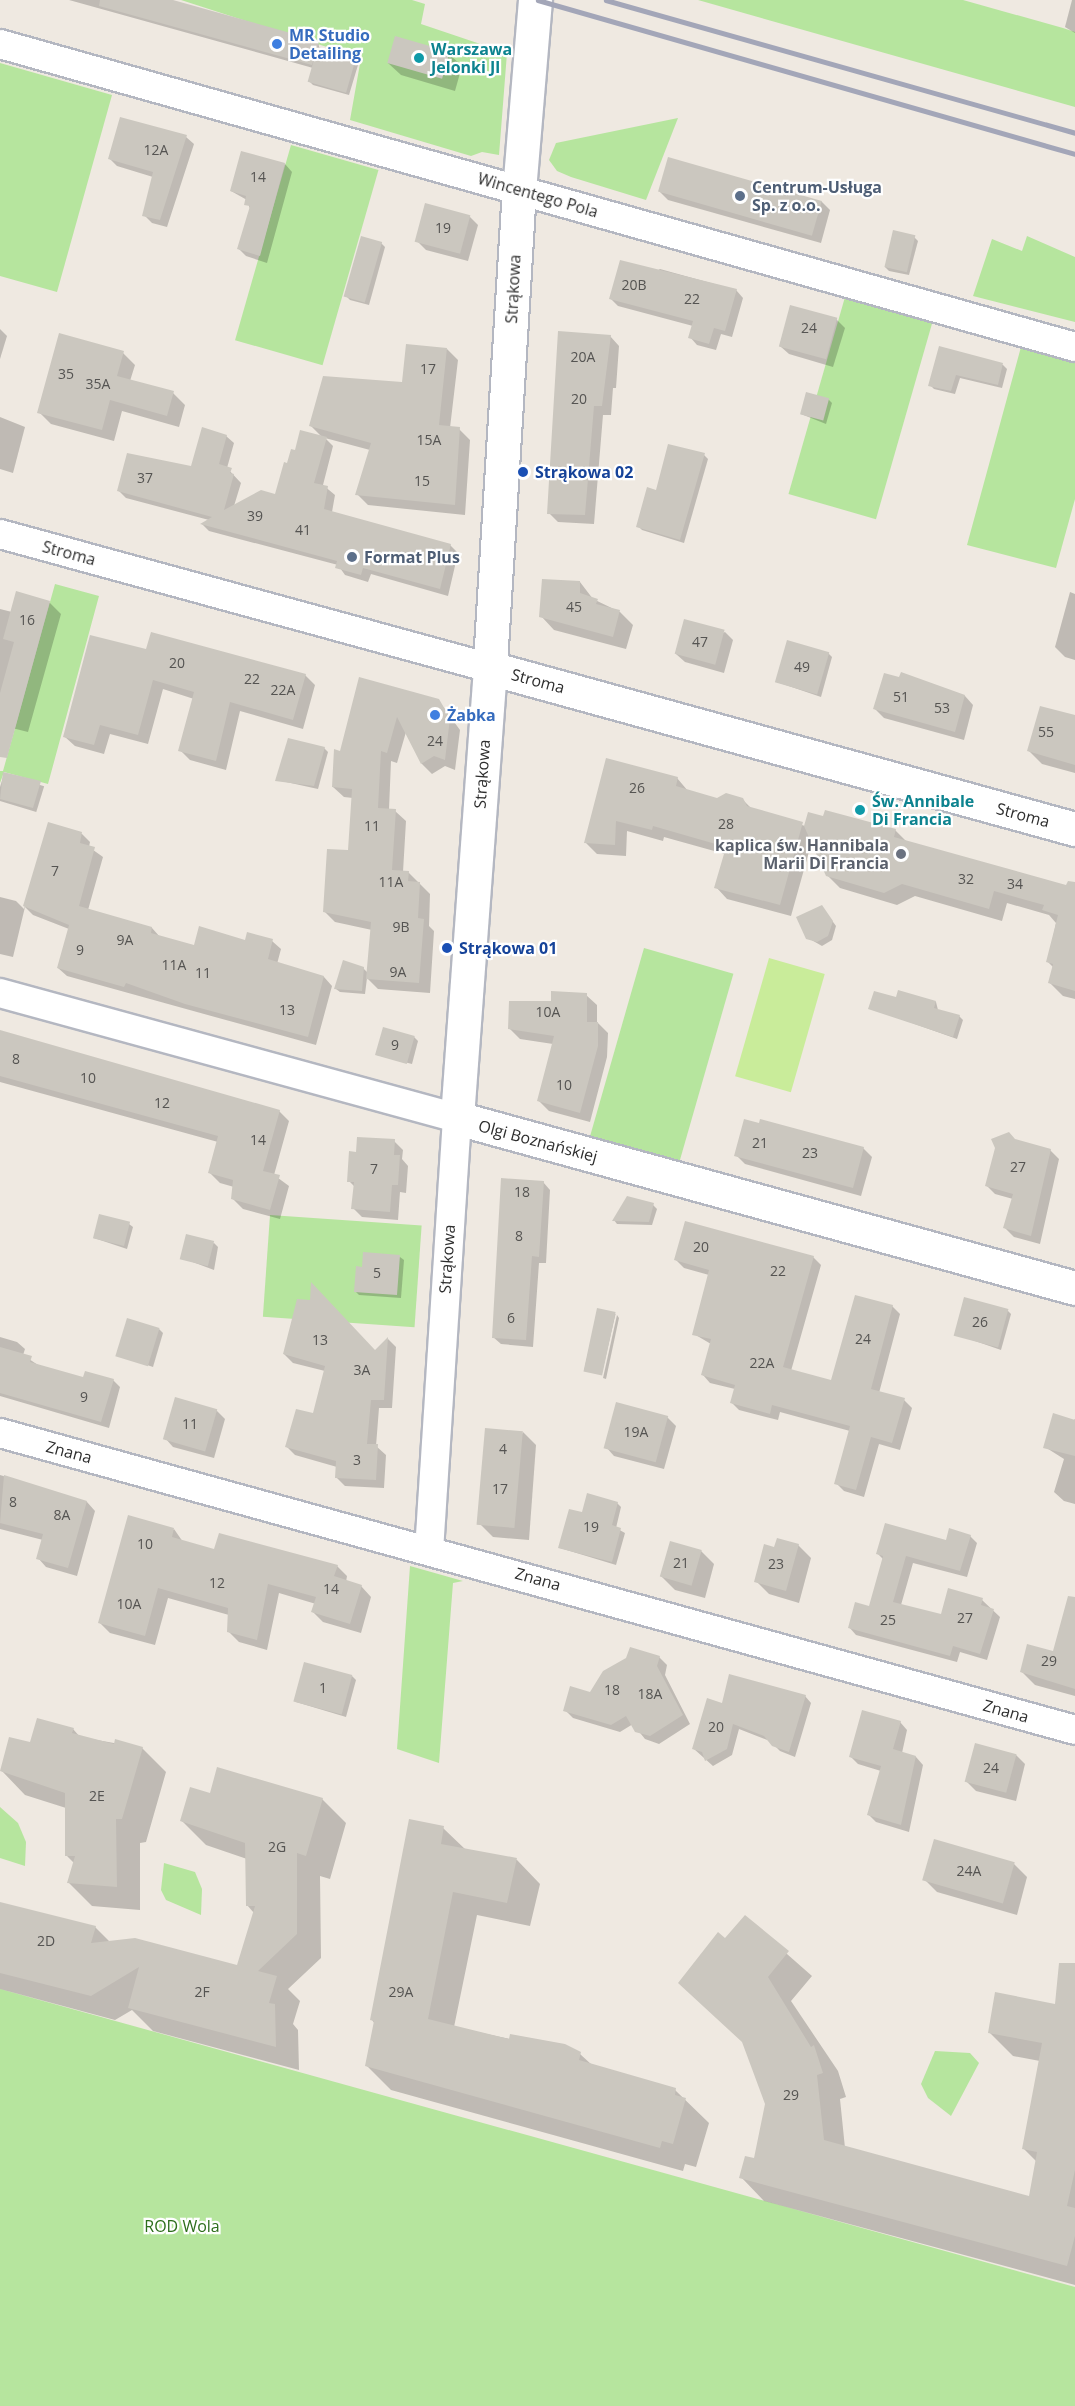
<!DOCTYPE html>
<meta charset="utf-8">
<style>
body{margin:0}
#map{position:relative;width:1075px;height:2406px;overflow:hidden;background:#efe9e1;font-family:"Open Sans",sans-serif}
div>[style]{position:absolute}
.green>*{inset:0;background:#b6e59e;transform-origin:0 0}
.pitch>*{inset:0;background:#c9ec9a;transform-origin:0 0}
.shadow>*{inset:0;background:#0003;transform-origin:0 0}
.building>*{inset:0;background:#cbc7bf;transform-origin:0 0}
.roads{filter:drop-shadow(2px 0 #b4b7c1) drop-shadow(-2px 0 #b4b7c1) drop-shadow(0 2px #b4b7c1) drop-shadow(0 -2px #b4b7c1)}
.street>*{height:28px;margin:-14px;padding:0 14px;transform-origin:14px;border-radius:14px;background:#fff}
.secondary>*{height:33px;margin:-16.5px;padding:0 16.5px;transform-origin:16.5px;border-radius:16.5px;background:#fff}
.rail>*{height:4.5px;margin:-2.25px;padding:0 2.25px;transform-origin:2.25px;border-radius:2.25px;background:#a3a6b8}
.dots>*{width:16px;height:16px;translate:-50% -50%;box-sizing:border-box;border:3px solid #fff;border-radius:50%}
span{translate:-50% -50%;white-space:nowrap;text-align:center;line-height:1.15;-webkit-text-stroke:4.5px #fff;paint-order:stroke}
.number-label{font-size:14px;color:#555452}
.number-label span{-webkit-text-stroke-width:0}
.shop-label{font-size:16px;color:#366cbe;font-weight:700}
.left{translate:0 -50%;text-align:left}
.culture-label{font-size:16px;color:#0d838f;font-weight:700}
.service-label{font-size:16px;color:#4e5e75;font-weight:700}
.street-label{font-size:16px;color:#2e2e2e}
.transit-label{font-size:16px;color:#164399;font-weight:700}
.worship-label{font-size:16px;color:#5b616d;font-weight:700}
.right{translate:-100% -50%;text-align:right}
.park-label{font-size:16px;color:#2c6e1b}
</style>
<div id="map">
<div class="green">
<i style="clip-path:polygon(181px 0,412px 0,425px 4px,421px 24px,507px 53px,499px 155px,482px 152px,471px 156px,350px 120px,361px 58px)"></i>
<i style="clip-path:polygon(698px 0,963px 0,1063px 28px,1075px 32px,1075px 107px)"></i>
<i style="clip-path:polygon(0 63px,112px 95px,57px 292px,0 276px)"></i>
<i style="clip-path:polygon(678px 118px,646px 200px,571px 177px,557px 171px,549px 160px,556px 143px)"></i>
<i style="left:291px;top:145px;width:91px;height:203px;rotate:16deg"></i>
<i style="clip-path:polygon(1027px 236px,1075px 257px,1075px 322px,973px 296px,992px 239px,1022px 251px)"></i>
<i style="left:845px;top:297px;width:91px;height:205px;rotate:16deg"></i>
<i style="clip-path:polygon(1021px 347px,1075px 362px,1075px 499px,1056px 568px,967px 545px)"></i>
<i style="clip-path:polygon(55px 584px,99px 596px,48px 784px,4px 772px,0 783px,0 771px,3px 771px)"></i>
<i style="left:644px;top:948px;width:93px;height:196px;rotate:16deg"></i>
<i style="left:270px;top:1215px;width:152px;height:102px;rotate:4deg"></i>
<i style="clip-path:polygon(410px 1566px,463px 1581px,453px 1583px,439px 1763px,397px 1749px)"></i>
<i style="clip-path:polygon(0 1807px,18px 1823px,26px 1842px,25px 1866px,0 1858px)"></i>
<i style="clip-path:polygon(164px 1863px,195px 1872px,202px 1889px,201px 1915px,166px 1900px,161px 1890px)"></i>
<i style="clip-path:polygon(0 1989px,1075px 2287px,1075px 2406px,0 2406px)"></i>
<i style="clip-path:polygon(935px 2051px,970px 2053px,979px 2063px,951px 2116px,928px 2098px,921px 2084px)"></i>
</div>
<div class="pitch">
<i style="left:769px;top:958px;width:58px;height:123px;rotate:16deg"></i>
</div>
<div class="shadow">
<i style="clip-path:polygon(69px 0,165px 0,318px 42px,320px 51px,358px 65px,349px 95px,313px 85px,309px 81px,313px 68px)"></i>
<i style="clip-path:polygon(1072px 0,1075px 0,1075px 33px,1065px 27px)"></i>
<i style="clip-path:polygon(449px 54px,462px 66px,455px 91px,401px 75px,388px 63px)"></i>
<i style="clip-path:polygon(186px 137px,194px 144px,167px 227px,152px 223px,144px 215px,153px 177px,117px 166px,110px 159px)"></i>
<i style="clip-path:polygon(285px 164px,292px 172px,267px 263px,246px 256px,239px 249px,250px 209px,247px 200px,231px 191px)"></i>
<i style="clip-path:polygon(660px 192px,821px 201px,830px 210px,821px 243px,668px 200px)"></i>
<i style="clip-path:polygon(469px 216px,478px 225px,468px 261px,426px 250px,417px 241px)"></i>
<i style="clip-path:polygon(914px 237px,918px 241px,909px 275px,889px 271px,885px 267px)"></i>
<i style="clip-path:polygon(381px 243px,385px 247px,369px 305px,350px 300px,346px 296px)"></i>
<i style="clip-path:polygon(660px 269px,736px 290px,743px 298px,732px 337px,721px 334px,716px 350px,697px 345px,690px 337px,693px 326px,618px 306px,611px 299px)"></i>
<i style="clip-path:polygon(836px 319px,845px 328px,833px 367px,789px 354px,780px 346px)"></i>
<i style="clip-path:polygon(0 329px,7px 336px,0 359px)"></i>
<i style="clip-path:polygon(610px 336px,619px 346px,616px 388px,613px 388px,611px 415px,603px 415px,594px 524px,558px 522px,549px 513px)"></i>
<i style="clip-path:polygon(940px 348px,1003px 365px,1007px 369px,1002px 388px,960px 378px,955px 394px,934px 389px,930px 385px)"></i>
<i style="clip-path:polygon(447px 349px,458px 360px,450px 428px,459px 429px,470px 440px,465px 515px,368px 505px,357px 494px,370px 450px,325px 438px,333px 446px,323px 485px,335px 495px,332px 512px,450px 545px,458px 553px,448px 596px,371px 574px,368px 582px,345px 575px,338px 565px,209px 531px,202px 524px,209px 520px,126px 498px,119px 491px,192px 468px,226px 436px,234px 443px,227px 468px,241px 483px,234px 506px,276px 496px,296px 452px,323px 438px,311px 426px,403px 384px)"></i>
<i style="clip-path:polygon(123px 353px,135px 365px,130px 381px,173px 393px,185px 405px,179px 427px,122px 411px,114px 441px,51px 424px,39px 412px)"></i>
<i style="clip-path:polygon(828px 399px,832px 403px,826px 424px,801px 414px)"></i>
<i style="clip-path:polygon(0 417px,25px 427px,13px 473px,0 469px)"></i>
<i style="clip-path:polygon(704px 455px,708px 459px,684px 543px,642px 530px,638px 526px,658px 492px)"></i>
<i style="clip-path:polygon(580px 582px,593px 599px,620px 612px,633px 625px,626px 649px,554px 630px,541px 616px)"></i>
<i style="clip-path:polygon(1070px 592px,1075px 594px,1075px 660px,1065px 657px,1055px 647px)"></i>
<i style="clip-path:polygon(49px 602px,61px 614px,28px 732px,0 725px,0 609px,12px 612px)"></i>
<i style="clip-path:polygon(725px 632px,733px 640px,724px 673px,685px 662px,676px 654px)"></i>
<i style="clip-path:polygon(147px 651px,305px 675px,315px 685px,303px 729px,240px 711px,226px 770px,190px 760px,180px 750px,194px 699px,163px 689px,148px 744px,110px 734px,104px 754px,75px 746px,65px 737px)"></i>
<i style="clip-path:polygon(828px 653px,832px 657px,821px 697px,777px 682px)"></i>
<i style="clip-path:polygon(902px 674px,965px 696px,973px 705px,964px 740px,884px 718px,875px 709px)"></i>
<i style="clip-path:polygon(360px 679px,438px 700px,460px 730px,455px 770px,445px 766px,432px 774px,422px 764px,406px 732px,397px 763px,391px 761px,389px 810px,395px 811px,406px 821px,403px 872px,408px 872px,430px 894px,429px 926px,434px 931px,430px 993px,378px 989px,367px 978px,365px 994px,340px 992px,336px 989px,363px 968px,368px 973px,372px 930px,335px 922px,325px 912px,350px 852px,353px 798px,344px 797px,333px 787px)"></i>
<i style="clip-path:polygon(1075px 717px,1075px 773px,1042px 764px,1029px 751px)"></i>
<i style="clip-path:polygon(324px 748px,328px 752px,318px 789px,277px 780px)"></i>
<i style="clip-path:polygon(607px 760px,677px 778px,688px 791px,717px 799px,742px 799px,752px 809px,805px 826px,895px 830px,908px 843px,1075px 889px,1075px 999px,1063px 996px,1050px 983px,1054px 968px,1048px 962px,1056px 923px,1049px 915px,1007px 903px,1002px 921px,915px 896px,897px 905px,840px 888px,827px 875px,812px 841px,791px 916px,727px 899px,716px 887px,725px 854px,664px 837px,663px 841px,627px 831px,626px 856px,597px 854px,586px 843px)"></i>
<i style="left:4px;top:774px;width:42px;height:27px;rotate:17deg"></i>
<i style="clip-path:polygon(49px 824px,82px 834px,90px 842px,89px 847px,103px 857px,88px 910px,152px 928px,160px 937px,195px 947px,272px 941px,281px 949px,277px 964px,324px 977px,332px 986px,316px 1045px,67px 976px,58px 968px,69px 929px,33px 915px,25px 907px,13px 957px,0 954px,0 897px,16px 901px,24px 909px)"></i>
<i style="clip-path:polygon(825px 911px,836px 926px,832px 940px,822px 946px,808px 938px)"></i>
<i style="clip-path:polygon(586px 995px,597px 1005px,597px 1022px,608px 1033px,607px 1057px,590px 1122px,549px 1111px,539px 1101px,553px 1044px,520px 1039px,509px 1028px,552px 1003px)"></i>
<i style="clip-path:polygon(897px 999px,936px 1002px,938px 1010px,959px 1016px,963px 1020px,957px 1039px,870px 1008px)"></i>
<i style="clip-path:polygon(0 1032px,279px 1111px,289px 1121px,274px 1175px,289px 1186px,280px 1219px,243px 1209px,233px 1199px,234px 1187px,220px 1183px,210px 1173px,218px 1142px,0 1082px)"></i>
<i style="clip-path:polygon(414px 1037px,418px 1041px,412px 1064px,377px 1055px)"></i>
<i style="clip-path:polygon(1015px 1140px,1050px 1150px,1059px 1159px,1040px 1244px,1014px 1237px,1005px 1228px,1013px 1199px,995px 1194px,987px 1186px)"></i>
<i style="clip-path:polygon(394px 1141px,403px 1150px,402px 1159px,408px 1166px,406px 1193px,400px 1192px,398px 1220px,362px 1217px,353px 1208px,355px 1187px,349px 1181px,357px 1153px)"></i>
<i style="clip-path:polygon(863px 1148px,872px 1157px,861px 1196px,745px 1164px,736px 1155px)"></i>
<i style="clip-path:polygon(543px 1182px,550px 1190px,546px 1263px,539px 1263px,533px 1347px,501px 1344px,493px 1337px)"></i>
<i style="clip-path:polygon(653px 1205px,657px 1209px,652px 1225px,617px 1224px,614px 1220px)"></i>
<i style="clip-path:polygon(129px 1224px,133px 1227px,127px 1249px,94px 1238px)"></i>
<i style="clip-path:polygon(214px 1243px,218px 1247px,214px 1270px,182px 1258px)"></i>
<i style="clip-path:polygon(400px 1257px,404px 1260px,401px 1298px,359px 1295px,355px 1291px,364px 1268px)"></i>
<i style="clip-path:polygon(813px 1257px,821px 1265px,791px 1371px,832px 1382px,892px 1306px,900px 1314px,879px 1393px,904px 1400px,912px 1408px,900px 1450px,879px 1444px,864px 1497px,844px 1491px,836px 1483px,850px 1431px,780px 1412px,778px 1420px,739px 1410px,731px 1402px,735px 1389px,710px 1383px,703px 1375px,711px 1344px,694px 1334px,709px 1275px,684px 1268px,676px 1260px)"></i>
<i style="left:598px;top:1310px;width:18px;height:62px;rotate:13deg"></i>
<i style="clip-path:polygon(1007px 1310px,1011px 1314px,1001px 1350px,955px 1334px)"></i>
<i style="clip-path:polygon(617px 1315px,619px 1318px,606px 1379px,603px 1378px)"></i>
<i style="clip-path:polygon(159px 1329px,163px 1333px,153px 1367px,118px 1355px)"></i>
<i style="clip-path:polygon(0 1337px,17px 1342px,25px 1349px,23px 1355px,38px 1365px,84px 1379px,113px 1380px,120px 1387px,109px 1428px,0 1396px)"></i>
<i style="clip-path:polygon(388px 1339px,396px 1347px,392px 1408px,379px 1408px,376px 1446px,386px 1455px,384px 1488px,345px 1486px,336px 1477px,337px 1467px,295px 1455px,287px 1447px,314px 1415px,325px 1371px,293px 1363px,284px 1354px,375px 1352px)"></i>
<i style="clip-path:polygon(216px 1410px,225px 1419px,214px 1458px,173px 1447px,165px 1438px)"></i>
<i style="clip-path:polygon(667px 1417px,676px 1426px,664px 1469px,614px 1456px,606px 1447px)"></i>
<i style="clip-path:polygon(1075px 1419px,1075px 1504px,1064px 1501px,1054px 1492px,1064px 1459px,1045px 1447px)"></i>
<i style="clip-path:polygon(523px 1432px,536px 1445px,529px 1540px,493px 1537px,480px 1524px)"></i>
<i style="clip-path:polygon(0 1475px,87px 1502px,95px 1511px,77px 1576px,46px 1567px,38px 1558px,43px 1540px,0 1529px)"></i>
<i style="clip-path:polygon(617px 1503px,621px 1507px,616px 1528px,625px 1533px,616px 1565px,560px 1548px,583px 1514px)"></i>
<i style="clip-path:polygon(174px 1529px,183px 1542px,215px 1551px,337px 1566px,347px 1576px,346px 1582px,361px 1586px,371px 1597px,361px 1633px,323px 1622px,313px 1612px,316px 1604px,279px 1593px,267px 1650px,239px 1642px,228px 1631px,229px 1615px,168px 1598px,155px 1645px,110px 1633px,100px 1623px)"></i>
<i style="clip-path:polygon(970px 1536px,977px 1543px,967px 1577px,913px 1563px,901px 1605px,942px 1616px,982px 1600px,1000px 1617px,987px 1660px,960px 1652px,957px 1662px,856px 1635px,849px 1627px,870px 1608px,884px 1560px,878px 1554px)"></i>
<i style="clip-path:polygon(798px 1545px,811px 1558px,799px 1603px,769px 1594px,756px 1581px,775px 1549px)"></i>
<i style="clip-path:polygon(701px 1551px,714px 1564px,705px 1598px,675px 1590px,662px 1577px)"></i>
<i style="clip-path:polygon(1075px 1638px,1075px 1696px,1035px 1685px,1021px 1671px)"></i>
<i style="clip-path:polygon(659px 1657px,667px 1665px,665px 1675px,690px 1724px,659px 1744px,645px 1739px,633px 1724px,620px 1732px,573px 1718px,565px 1710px)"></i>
<i style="clip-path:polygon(352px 1676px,356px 1680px,346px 1717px,296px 1702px)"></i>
<i style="clip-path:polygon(805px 1696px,811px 1703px,795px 1757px,780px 1751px,770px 1741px,739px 1729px,732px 1755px,713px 1766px,694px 1749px,723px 1704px)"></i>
<i style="clip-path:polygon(900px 1722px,907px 1730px,902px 1753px,916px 1757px,923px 1765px,909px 1832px,876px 1822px,869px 1815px,881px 1771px,858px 1764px,851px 1757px)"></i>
<i style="clip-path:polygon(73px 1729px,80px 1737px,142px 1748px,166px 1772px,146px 1842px,140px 1843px,140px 1910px,92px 1906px,68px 1882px,74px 1863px,67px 1856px,66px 1808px,25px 1795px,2px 1771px,31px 1744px)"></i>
<i style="clip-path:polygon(1016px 1755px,1025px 1764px,1016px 1801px,976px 1791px,967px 1782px)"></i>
<i style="clip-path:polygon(211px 1795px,322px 1799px,346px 1823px,330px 1879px,320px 1876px,321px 1958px,288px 1989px,300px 2001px,293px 2024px,298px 2030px,299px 2070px,153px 2031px,132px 2010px,115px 2020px,0 1989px,0 1904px,95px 1927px,111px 1943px,238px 1967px,254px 1913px,247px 1905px,247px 1859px,206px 1845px,182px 1821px)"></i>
<i style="clip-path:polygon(443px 1828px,466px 1850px,517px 1860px,540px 1884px,530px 1926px,477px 1915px,454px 2027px,580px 2054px,592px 2065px,675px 2090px,709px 2123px,696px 2167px,685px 2164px,683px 2171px,391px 2090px,367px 2066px,375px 2024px,372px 2020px)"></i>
<i style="clip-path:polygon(1014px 1864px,1027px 1877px,1017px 1915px,937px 1892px,924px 1879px)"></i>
<i style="clip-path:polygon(745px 1917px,812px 1976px,791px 2001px,838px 2071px,846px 2097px,840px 2099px,845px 2148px,1030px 2198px,1037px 2162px,1024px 2149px,1040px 2061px,1013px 2056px,989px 2032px,1075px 2008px,1075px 2285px,764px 2201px,741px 2177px,755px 2160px,767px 2103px,725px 1940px)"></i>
</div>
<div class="building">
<i style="clip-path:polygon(100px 0,173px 0,319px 41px,312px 65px,99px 6px)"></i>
<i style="left:395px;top:36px;width:57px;height:28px;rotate:16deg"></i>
<i style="left:317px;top:49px;width:40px;height:34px;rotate:16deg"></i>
<i style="clip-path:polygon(120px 117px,187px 135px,160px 220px,142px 216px,153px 172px,108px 159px)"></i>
<i style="clip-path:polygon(241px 151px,285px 163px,260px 256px,237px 249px,250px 206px,244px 205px,246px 196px,230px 191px)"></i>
<i style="left:668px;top:157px;width:160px;height:36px;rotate:16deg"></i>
<i style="left:425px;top:203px;width:47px;height:40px;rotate:15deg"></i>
<i style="left:893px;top:230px;width:23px;height:38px;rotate:13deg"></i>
<i style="left:361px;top:236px;width:22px;height:63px;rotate:16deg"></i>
<i style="clip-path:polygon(620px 260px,737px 289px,725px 331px,714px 328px,709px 344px,688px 338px,693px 321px,609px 299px)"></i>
<i style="left:790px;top:305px;width:49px;height:43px;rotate:15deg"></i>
<i style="clip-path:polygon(558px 331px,611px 335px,602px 406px,594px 406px,585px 515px,547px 514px)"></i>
<i style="clip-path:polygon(59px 333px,124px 351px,117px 376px,174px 391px,167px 416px,110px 400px,102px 430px,37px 413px)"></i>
<i style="clip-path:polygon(406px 344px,447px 348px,439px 425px,460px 427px,455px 505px,355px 495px,371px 443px,309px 426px,323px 376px,402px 382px)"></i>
<i style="clip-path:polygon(939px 346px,1003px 363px,998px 385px,956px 375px,951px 391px,928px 386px)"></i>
<i style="left:806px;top:392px;width:24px;height:23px;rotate:15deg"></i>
<i style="clip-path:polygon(202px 427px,227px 435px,219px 464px,232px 468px,230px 473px,234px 474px,224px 510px,261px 490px,275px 494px,284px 462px,287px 463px,291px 449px,295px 450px,300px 430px,327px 437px,314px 483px,328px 486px,324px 509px,451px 544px,440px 589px,363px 568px,361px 575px,335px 568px,337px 561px,200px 524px,212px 517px,117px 491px,127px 453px,191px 466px)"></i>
<i style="clip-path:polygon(668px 444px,705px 453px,680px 540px,636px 527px,647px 487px,656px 490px)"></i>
<i style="clip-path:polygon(542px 579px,580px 581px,580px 593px,598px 599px,596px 604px,620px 610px,613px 637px,539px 617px)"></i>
<i style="clip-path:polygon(16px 591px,50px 601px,7px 758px,0 757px,0 693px,14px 642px,3px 639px)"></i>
<i style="left:684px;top:619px;width:42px;height:36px;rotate:15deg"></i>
<i style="clip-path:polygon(151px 632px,306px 674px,293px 720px,230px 702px,216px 761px,178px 751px,194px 692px,153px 680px,138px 735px,100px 725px,94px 745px,63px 737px,90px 635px,146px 649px)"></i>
<i style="left:787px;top:640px;width:44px;height:44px;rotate:16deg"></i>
<i style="clip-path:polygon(901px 672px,965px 695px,955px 732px,873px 709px,884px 673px,899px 677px)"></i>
<i style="clip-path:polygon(359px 677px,439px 699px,450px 718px,445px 760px,434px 756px,421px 764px,397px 717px,387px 753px,381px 751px,378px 808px,396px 809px,392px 870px,409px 871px,408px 881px,420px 882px,418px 918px,424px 919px,419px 983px,366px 979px,371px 922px,323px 912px,327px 849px,348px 850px,352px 789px,332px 787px,334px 749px,340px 751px)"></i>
<i style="clip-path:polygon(1040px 706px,1075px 715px,1075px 765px,1027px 751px)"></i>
<i style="clip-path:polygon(288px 738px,325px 747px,314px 786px,275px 781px)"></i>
<i style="clip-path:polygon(606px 758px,678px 777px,676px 786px,717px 798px,726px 793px,743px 798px,747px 806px,803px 822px,780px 905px,714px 888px,726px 847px,653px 826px,652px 830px,616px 821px,615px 845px,584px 843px)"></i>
<i style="clip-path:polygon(3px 772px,41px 781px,33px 808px,0 799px)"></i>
<i style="clip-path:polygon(825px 810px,896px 829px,894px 837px,1066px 885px,1068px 881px,1075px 882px,1075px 991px,1048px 983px,1053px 964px,1046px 962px,1058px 915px,1042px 910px,1044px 905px,994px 891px,989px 909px,902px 884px,884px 893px,826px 876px,804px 826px,808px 812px,823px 816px)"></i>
<i style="clip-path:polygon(48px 822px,82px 832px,80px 843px,95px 847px,79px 906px,152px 927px,151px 933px,194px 945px,199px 926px,245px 940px,247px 932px,273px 939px,268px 959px,324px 976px,308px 1037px,185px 1004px,126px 983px,124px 987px,57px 968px,69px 925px,23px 906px)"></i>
<i style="clip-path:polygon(822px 905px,833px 921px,828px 936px,817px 942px,806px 939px,796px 917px)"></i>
<i style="clip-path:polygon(343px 960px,364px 967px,362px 991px,334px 989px)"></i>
<i style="clip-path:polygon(898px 990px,936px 1001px,934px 1008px,960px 1015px,953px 1037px,868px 1009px,874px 991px,896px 997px)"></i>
<i style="clip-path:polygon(551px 991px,587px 993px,587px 1022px,598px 1022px,598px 1046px,580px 1113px,537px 1101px,554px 1036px,508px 1029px,509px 1001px,551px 1001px)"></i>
<i style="left:383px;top:1027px;width:33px;height:29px;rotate:16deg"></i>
<i style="clip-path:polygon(0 1030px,280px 1110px,263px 1171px,280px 1175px,270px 1210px,231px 1199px,233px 1180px,208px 1173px,218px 1136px,0 1076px)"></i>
<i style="clip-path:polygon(744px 1119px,759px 1123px,760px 1119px,864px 1147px,853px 1188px,734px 1156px)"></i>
<i style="clip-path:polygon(1009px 1132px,1015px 1139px,1051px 1149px,1031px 1236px,1003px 1228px,1013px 1194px,985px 1186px,995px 1148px,991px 1139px)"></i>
<i style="clip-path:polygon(357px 1137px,395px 1139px,394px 1155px,400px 1155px,398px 1185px,392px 1185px,390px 1212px,351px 1209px,354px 1182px,347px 1182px,349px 1151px,356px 1152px)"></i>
<i style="clip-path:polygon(501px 1178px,544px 1181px,539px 1257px,532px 1256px,526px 1340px,492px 1338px)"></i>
<i style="clip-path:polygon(627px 1196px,654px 1203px,649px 1222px,612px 1221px)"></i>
<i style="left:99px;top:1214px;width:32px;height:25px;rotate:14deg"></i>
<i style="clip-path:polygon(685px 1221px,814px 1256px,783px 1367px,831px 1380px,855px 1295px,893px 1305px,871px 1389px,905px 1398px,892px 1443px,871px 1437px,856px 1490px,834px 1484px,850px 1426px,772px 1405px,770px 1414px,730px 1403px,735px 1385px,701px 1375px,711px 1339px,692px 1335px,709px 1270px,674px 1260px)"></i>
<i style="left:186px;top:1234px;width:29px;height:26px;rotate:14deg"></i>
<i style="clip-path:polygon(363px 1252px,400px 1255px,397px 1295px,354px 1292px,356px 1266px,362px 1267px)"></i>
<i style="clip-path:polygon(311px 1282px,375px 1350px,388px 1337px,384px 1400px,371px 1400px,367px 1444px,378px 1444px,376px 1480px,335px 1478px,336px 1461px,285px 1447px,296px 1409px,313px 1413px,325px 1366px,283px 1354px,297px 1299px,310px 1300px)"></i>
<i style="left:964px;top:1297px;width:46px;height:40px;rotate:15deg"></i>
<i style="left:597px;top:1308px;width:19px;height:65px;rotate:12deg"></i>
<i style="left:127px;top:1318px;width:34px;height:40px;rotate:17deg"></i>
<i style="clip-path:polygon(0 1347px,32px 1356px,30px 1362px,83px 1377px,85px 1371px,114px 1379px,101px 1422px,0 1393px)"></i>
<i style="left:175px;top:1397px;width:44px;height:44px;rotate:16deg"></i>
<i style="left:616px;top:1402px;width:54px;height:48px;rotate:15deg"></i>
<i style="clip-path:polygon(1053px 1413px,1075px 1420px,1075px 1456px,1043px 1448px)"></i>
<i style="left:485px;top:1428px;width:38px;height:97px;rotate:5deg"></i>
<i style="clip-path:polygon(4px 1475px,87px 1501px,68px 1568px,36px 1559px,43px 1534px,0 1523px)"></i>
<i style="clip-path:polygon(587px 1493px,618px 1502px,612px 1525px,621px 1528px,612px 1562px,558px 1548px,569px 1509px,582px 1512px)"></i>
<i style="clip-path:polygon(128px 1515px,174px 1528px,172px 1537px,214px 1549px,219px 1533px,338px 1565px,334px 1576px,362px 1585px,350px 1624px,311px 1612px,316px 1597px,268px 1584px,257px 1640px,227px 1632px,228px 1608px,158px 1588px,145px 1636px,98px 1623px)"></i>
<i style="clip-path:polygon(885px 1523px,946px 1540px,949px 1528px,971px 1535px,960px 1571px,906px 1556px,893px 1602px,941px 1614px,948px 1588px,983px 1598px,981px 1605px,994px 1609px,980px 1654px,953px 1646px,950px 1656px,848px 1628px,855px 1602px,869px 1606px,883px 1556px,876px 1554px)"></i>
<i style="clip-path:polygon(777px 1538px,799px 1544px,786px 1591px,754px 1582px,764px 1544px,774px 1547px)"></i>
<i style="left:670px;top:1541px;width:33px;height:37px;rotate:16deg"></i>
<i style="clip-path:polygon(1068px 1596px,1075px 1597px,1075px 1689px,1020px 1672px,1027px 1644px,1053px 1651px)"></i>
<i style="clip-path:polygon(630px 1647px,660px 1656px,657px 1666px,683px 1715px,650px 1736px,635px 1732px,626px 1716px,611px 1725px,563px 1711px,570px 1686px,590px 1692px,603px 1671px,626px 1658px)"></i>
<i style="left:304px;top:1662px;width:50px;height:41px;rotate:15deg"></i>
<i style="clip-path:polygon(729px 1674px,806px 1695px,789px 1752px,772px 1746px,764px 1736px,733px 1724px,727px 1749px,705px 1761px,702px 1752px,692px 1749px,707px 1698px,722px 1703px)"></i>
<i style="clip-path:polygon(862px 1710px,901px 1721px,893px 1749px,916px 1756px,901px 1825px,867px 1815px,881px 1766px,849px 1757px)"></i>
<i style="clip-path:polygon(37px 1718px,74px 1728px,72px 1733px,114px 1744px,115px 1739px,143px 1747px,122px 1819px,116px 1819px,117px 1887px,67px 1883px,75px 1856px,65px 1856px,65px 1793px,0 1771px,9px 1737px,30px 1742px)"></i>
<i style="left:975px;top:1743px;width:43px;height:40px;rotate:15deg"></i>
<i style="clip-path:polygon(217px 1767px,323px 1798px,306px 1856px,297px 1853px,297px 1934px,258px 1971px,277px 1976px,269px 2003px,275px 2004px,276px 2047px,128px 2008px,139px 1967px,91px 1996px,0 1973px,0 1902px,96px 1926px,91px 1943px,135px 1938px,237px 1965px,255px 1906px,246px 1906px,245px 1843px,180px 1821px,190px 1787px,210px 1793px)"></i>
<i style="clip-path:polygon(409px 1819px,444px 1826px,441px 1844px,517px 1858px,507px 1903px,453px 1892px,428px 2019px,509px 2039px,510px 2034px,565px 2044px,581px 2052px,579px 2060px,676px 2088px,675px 2095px,686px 2098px,673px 2144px,662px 2141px,660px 2148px,365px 2066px,374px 2021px,370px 2020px)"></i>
<i style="left:934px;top:1839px;width:84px;height:43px;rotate:16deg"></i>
<i style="clip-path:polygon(745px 1915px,789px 1951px,768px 1977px,811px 2047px,814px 2045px,823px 2073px,817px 2075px,824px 2140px,1029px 2196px,1037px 2152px,1022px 2149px,1042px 2043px,988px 2033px,995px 1992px,1055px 2004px,1059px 1963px,1075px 1963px,1075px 2170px,1067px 2206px,1075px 2208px,1075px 2236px,1067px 2266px,739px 2178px,745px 2156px,754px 2158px,765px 2104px,742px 2042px,678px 1983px,718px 1932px,725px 1938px)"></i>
</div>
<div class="roads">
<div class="street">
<i style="left:0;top:44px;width:1117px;rotate:15.74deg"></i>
<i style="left:0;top:534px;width:508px;rotate:15.29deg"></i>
<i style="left:0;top:993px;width:474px;rotate:15.3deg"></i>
<i style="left:457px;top:1118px;width:432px;rotate:93.7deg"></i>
<i style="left:0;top:1433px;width:1115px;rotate:15.44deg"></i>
</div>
<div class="secondary">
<i style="left:535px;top:0;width:190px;rotate:94.8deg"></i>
<i style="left:519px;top:189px;width:480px;rotate:93.5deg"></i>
<i style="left:490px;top:668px;width:451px;rotate:94.2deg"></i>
<i style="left:457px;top:1118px;width:641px;rotate:15.38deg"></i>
<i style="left:490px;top:668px;width:607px;rotate:15.39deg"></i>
</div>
</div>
<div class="rail">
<i style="left:538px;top:0;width:559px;rotate:16deg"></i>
<i style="left:606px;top:0;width:487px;rotate:15.8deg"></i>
</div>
<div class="dots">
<i style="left:277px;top:44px;background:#3f7fe0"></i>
<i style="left:419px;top:58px;background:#0f9aa8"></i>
<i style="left:740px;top:196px;background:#5c6f8a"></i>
<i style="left:523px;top:472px;background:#1a4fb4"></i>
<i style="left:352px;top:557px;background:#5c6f8a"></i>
<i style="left:435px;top:715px;background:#3f7fe0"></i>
<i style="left:860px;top:810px;background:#0f9aa8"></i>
<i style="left:901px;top:854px;background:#6b7280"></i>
<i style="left:447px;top:948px;background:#1a4fb4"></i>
</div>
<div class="number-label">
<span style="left:156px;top:150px">12A</span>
<span style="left:258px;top:177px">14</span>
<span style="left:443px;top:228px">19</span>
<span style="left:634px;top:285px">20B</span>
<span style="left:692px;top:299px">22</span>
<span style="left:809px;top:328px">24</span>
<span style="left:583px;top:357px">20A</span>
<span style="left:428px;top:369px">17</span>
<span style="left:66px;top:374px">35</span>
<span style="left:98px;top:384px">35A</span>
<span style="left:579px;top:399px">20</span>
<span style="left:429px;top:440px">15A</span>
<span style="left:145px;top:478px">37</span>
<span style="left:422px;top:481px">15</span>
<span style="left:255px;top:516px">39</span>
<span style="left:303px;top:530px">41</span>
<span style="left:574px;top:607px">45</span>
<span style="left:27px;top:620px">16</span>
<span style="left:700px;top:642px">47</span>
<span style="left:177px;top:663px">20</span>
<span style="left:802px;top:667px">49</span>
<span style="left:252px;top:679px">22</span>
<span style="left:283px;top:690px">22A</span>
<span style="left:901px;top:697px">51</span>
<span style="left:942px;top:708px">53</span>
<span style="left:1046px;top:732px">55</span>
<span style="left:435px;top:741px">24</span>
<span style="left:637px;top:788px">26</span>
<span style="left:726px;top:824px">28</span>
<span style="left:372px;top:826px">11</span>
<span style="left:55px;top:871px">7</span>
<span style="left:966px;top:879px">32</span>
<span style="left:391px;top:882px">11A</span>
<span style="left:1015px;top:884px">34</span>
<span style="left:401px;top:927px">9B</span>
<span style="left:125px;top:940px">9A</span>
<span style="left:80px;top:950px">9</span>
<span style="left:174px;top:965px">11A</span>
<span style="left:398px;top:972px">9A</span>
<span style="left:203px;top:973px">11</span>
<span style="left:287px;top:1010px">13</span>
<span style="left:548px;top:1012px">10A</span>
<span style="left:395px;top:1045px">9</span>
<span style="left:16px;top:1059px">8</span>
<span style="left:88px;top:1078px">10</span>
<span style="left:564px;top:1085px">10</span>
<span style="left:162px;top:1103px">12</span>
<span style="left:258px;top:1140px">14</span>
<span style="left:760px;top:1143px">21</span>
<span style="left:810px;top:1153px">23</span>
<span style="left:1018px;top:1167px">27</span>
<span style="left:374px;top:1169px">7</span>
<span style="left:522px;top:1192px">18</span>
<span style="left:519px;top:1236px">8</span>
<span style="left:701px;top:1247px">20</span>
<span style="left:778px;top:1271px">22</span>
<span style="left:377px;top:1273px">5</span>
<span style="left:511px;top:1318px">6</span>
<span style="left:980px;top:1322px">26</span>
<span style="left:863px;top:1339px">24</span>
<span style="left:320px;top:1340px">13</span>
<span style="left:762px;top:1363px">22A</span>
<span style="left:362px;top:1370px">3A</span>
<span style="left:84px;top:1397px">9</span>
<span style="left:190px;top:1424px">11</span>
<span style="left:636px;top:1432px">19A</span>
<span style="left:503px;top:1449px">4</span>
<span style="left:357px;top:1460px">3</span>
<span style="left:500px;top:1489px">17</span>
<span style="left:13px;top:1502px">8</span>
<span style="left:62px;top:1515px">8A</span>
<span style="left:591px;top:1527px">19</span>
<span style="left:145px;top:1544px">10</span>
<span style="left:681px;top:1563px">21</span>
<span style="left:776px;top:1564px">23</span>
<span style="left:217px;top:1583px">12</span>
<span style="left:331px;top:1589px">14</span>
<span style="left:129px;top:1604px">10A</span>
<span style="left:965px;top:1618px">27</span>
<span style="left:888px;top:1620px">25</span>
<span style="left:1049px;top:1661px">29</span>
<span style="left:323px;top:1688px">1</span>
<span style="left:612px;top:1690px">18</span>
<span style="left:650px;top:1694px">18A</span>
<span style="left:716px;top:1727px">20</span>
<span style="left:991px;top:1768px">24</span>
<span style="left:97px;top:1796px">2E</span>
<span style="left:277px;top:1847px">2G</span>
<span style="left:969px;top:1871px">24A</span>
<span style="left:46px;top:1941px">2D</span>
<span style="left:202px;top:1992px">2F</span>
<span style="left:401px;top:1992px">29A</span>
<span style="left:791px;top:2095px">29</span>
</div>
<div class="shop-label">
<span class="left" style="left:289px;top:44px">MR Studio<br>Detailing</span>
<span class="left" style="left:447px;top:715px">Żabka</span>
</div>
<div class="culture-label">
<span class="left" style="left:431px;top:58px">Warszawa<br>Jelonki Jl</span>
<span class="left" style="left:872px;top:810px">Św. Annibale<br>Di Francia</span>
</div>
<div class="service-label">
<span class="left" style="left:752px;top:196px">Centrum-Usługa<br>Sp. z o.o.</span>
<span class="left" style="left:364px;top:557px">Format Plus</span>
</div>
<div class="street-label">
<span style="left:538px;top:195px;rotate:16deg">Wincentego Pola</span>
<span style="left:513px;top:289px;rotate:-87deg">Strąkowa</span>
<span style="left:69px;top:553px;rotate:15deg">Stroma</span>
<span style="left:538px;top:681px;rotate:15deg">Stroma</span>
<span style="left:482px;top:774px;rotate:-86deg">Strąkowa</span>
<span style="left:1023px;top:815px;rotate:15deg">Stroma</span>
<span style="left:538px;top:1141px;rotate:15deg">Olgi Boznańskiej</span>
<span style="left:447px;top:1259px;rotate:-86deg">Strąkowa</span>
<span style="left:69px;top:1452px;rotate:15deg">Znana</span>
<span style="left:538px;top:1579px;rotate:16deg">Znana</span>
<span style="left:1006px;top:1711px;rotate:16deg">Znana</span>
</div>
<div class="transit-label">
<span class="left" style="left:535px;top:472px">Strąkowa 02</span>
<span class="left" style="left:459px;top:948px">Strąkowa 01</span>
</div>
<div class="worship-label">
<span class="right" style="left:889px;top:854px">kaplica św. Hannibala<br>Marii Di Francia</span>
</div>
<div class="park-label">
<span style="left:182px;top:2226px">ROD Wola</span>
</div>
</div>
